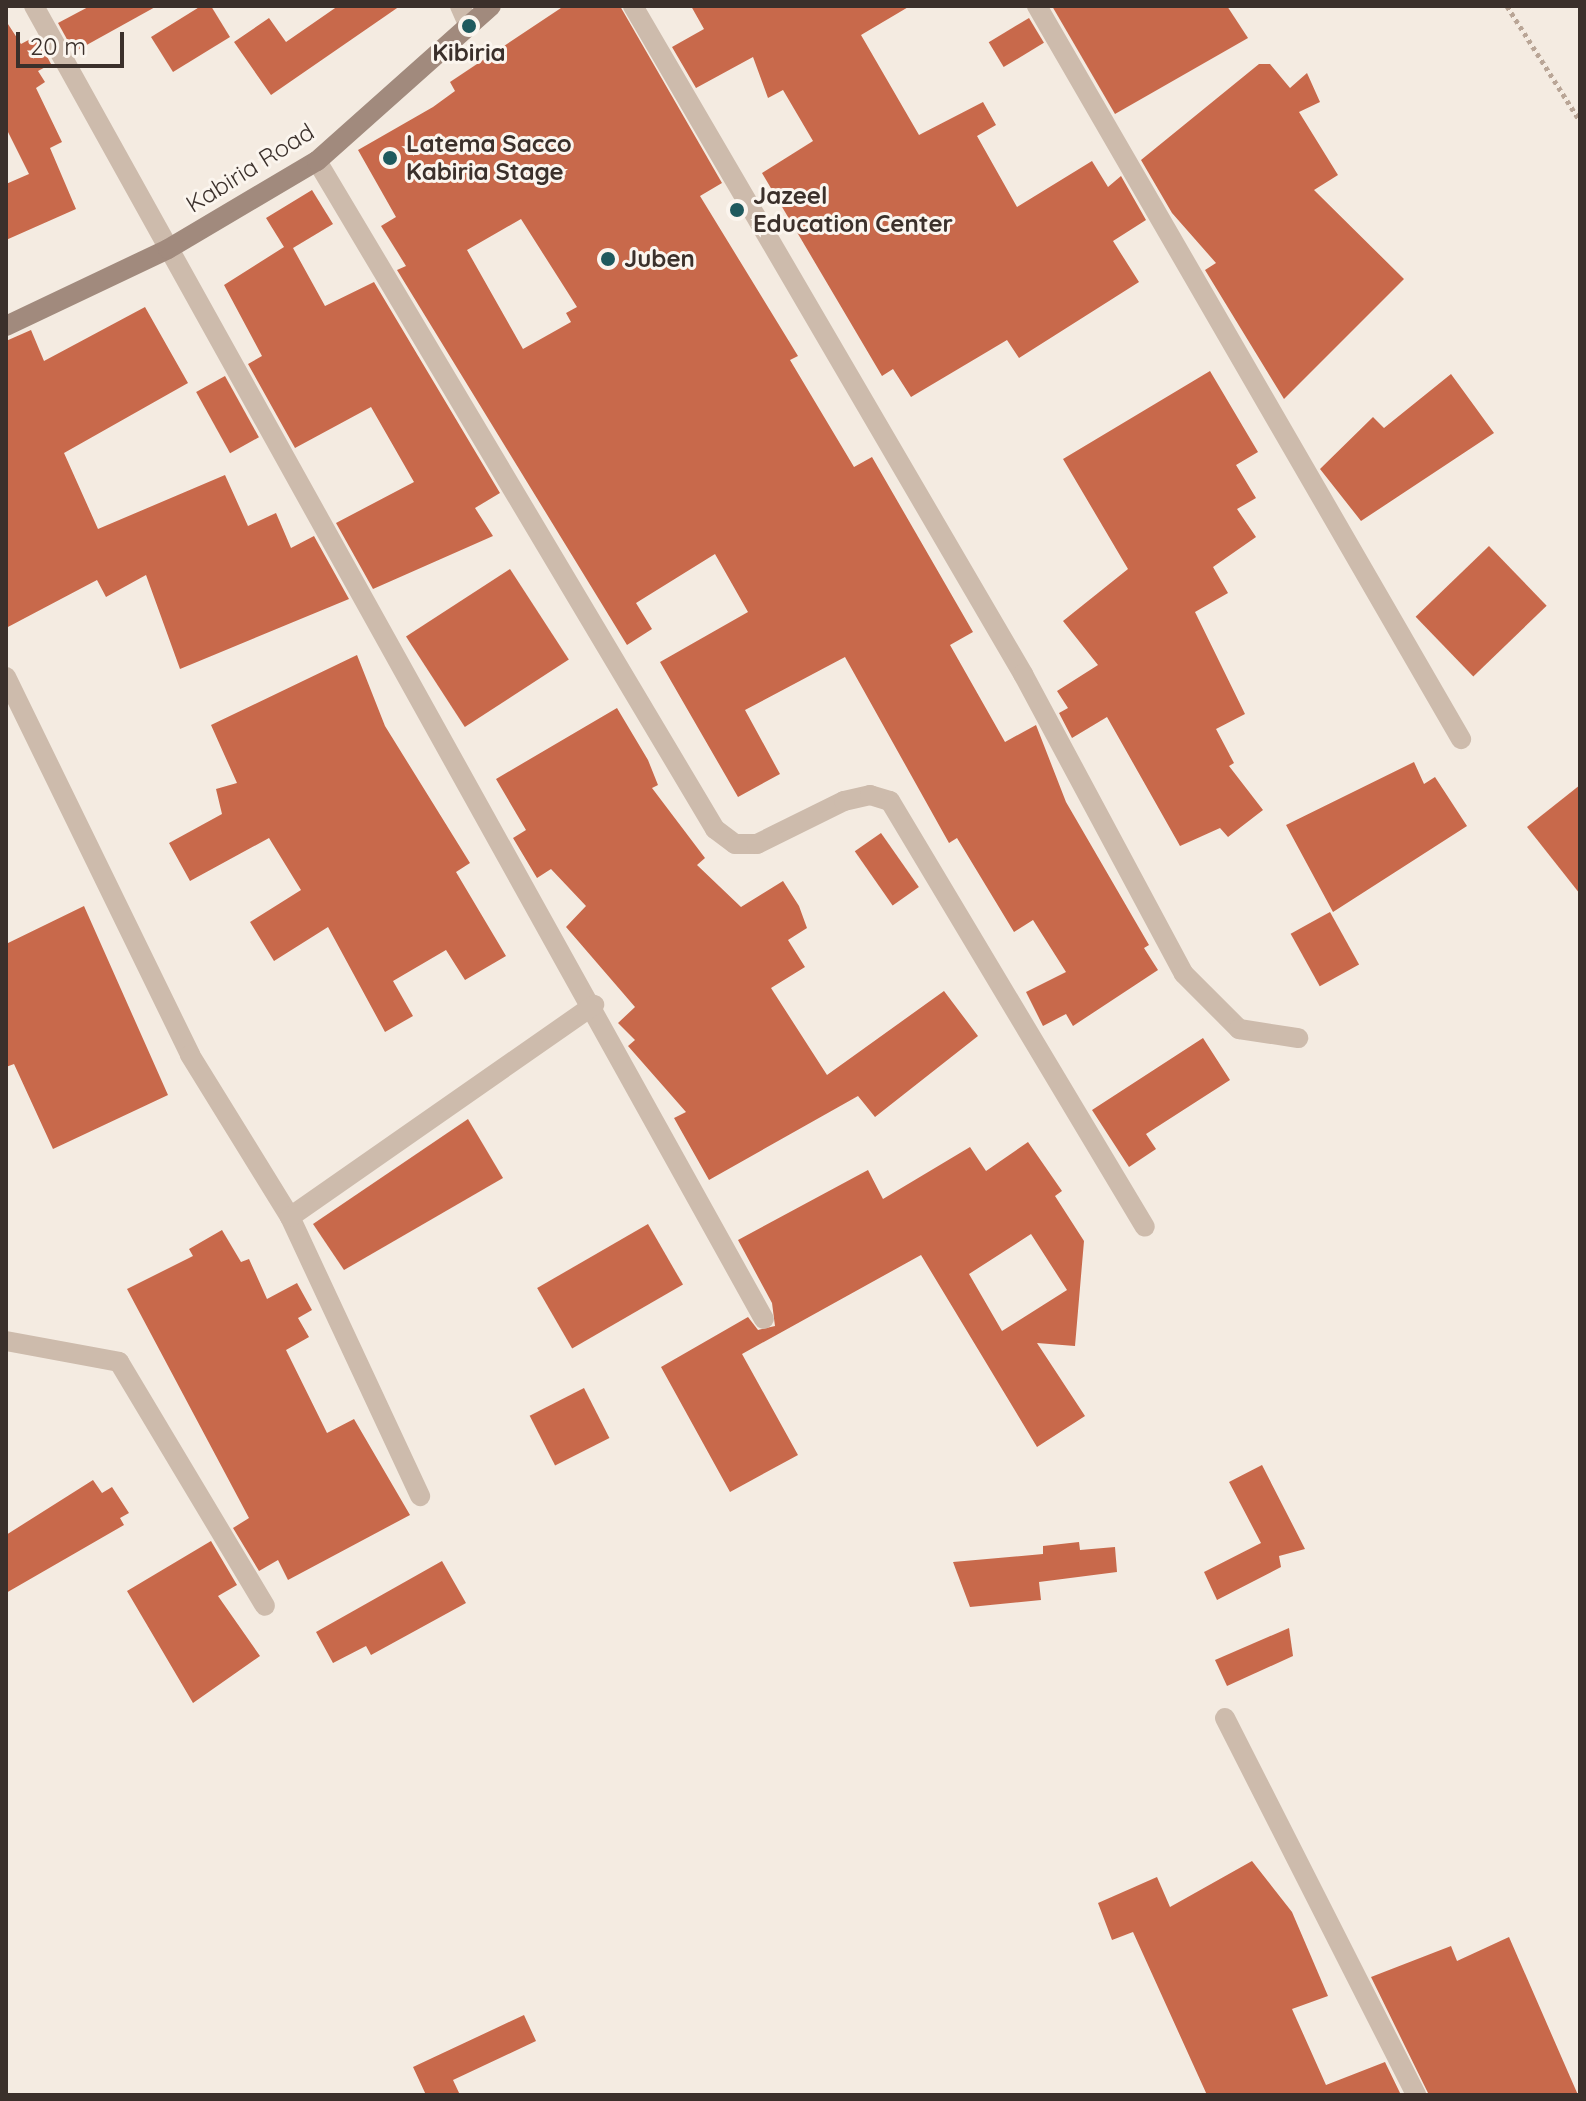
<!DOCTYPE html>
<style>
body{margin:0}
#map{position:relative;width:1586px;height:2101px;overflow:hidden;background:#f4ebe1;font-family:Quicksand,sans-serif}
div>[style]{position:absolute}
.building>*{inset:0;background:#c8694b;transform-origin:0 0}
.path>*{height:5px;margin-top:-2.5px;transform-origin:0;background:repeating-linear-gradient(90deg,#b9a596 0 4px,transparent 0 8px)}
.minor>*{height:20px;margin:-10px;padding:0 10px;transform-origin:10px;border-radius:10px;background:#cdbbac}
.secondary>*{height:20px;margin:-10px;padding:0 10px;transform-origin:10px;border-radius:10px;background:#a18a7d}
.dots>*{width:22px;height:22px;translate:-50% -50%;box-sizing:border-box;border:4px solid #fbf5ee;border-radius:50%}
span{translate:-50% -50%;white-space:nowrap;text-align:center;line-height:1.15;-webkit-text-stroke:6px #fbf5ee;paint-order:stroke}
.poi-label{font-size:24px;color:#3b302b;font-weight:700}
.left{translate:0 -50%;text-align:left}
.street-label{font-size:24px;color:#3b302b}
.frame{position:absolute;inset:0;border:8px solid #3b302b;pointer-events:none}
.scale{position:absolute;left:16px;top:32px;width:108px;height:36px;box-sizing:border-box;border:4px solid #3b302b;border-top:0;padding-left:10px;font-size:24px;line-height:28px;white-space:nowrap;color:#3b302b;-webkit-text-stroke:6px #fbf5ee;paint-order:stroke}
</style>
<div id="map">
<div class="building">
<i style="clip-path:polygon(90px 6px,157px 6px,74px 52px,58px 23px)"></i>
<i style="clip-path:polygon(201px 6px,211px 6px,230px 37px,173px 72px,151px 37px)"></i>
<i style="clip-path:polygon(338px 6px,400px 6px,271px 95px,234px 42px,269px 18px,286px 42px)"></i>
<i style="clip-path:polygon(evenodd,564px 6px,620px 6px,722px 183px,700px 196px,798px 356px,790px 360px,854px 467px,872px 457px,973px 632px,950px 645px,1005px 742px,1036px 725px,1066px 802px,1149px 945px,1144px 948px,1158px 970px,1073px 1026px,1066px 1014px,1043px 1026px,1026px 992px,1066px 972px,1033px 920px,1014px 932px,957px 838px,949px 843px,845px 657px,745px 710px,780px 774px,738px 797px,660px 662px,748px 612px,715px 554px,636px 603px,652px 629px,627px 645px,397px 270px,406px 266px,381px 226px,396px 217px,358px 150px,433px 107px,455px 91px,450px 82px,564px 6px,521px 219px,577px 307px,566px 313px,571px 322px,523px 349px,467px 250px,521px 219px)"></i>
<i style="clip-path:polygon(691px 6px,910px 6px,861px 35px,919px 135px,983px 102px,996px 125px,977px 136px,1017px 207px,1092px 161px,1108px 187px,1121px 176px,1146px 220px,1113px 241px,1139px 282px,1019px 358px,1007px 340px,911px 397px,893px 369px,882px 376px,762px 173px,813px 141px,783px 90px,768px 98px,753px 57px,696px 88px,672px 47px,704px 29px)"></i>
<i style="clip-path:polygon(1052px 6px,1227px 6px,1248px 38px,1115px 114px)"></i>
<i style="left:1029px;top:18px;width:29px;height:47px;rotate:59deg"></i>
<i style="clip-path:polygon(6px 21px,21px 44px,36px 36px,51px 64px,38px 71px,45px 82px,36px 88px,62px 142px,50px 148px,76px 209px,6px 240px,6px 184px,29px 174px,6px 128px)"></i>
<i style="clip-path:polygon(1259px 64px,1270px 64px,1290px 88px,1307px 73px,1320px 102px,1299px 112px,1338px 175px,1314px 190px,1404px 279px,1284px 399px,1205px 270px,1216px 263px,1172px 213px,1141px 160px)"></i>
<i style="clip-path:polygon(312px 190px,333px 224px,293px 248px,325px 306px,374px 282px,500px 493px,475px 508px,493px 536px,373px 589px,336px 523px,414px 482px,371px 407px,295px 448px,248px 364px,262px 356px,224px 285px,284px 247px,266px 218px)"></i>
<i style="clip-path:polygon(145px 307px,188px 383px,64px 453px,98px 529px,225px 475px,248px 526px,276px 513px,291px 548px,314px 536px,349px 599px,180px 669px,146px 575px,106px 597px,97px 580px,6px 628px,6px 341px,31px 330px,44px 361px)"></i>
<i style="clip-path:polygon(1210px 371px,1258px 452px,1236px 465px,1256px 498px,1237px 509px,1256px 537px,1213px 567px,1228px 593px,1195px 612px,1245px 714px,1216px 729px,1234px 763px,1229px 766px,1263px 810px,1228px 837px,1220px 828px,1180px 846px,1107px 717px,1072px 738px,1059px 713px,1068px 708px,1057px 691px,1098px 665px,1063px 621px,1128px 569px,1063px 459px)"></i>
<i style="clip-path:polygon(1451px 374px,1494px 433px,1361px 521px,1320px 469px,1373px 417px,1384px 428px)"></i>
<i style="left:225px;top:376px;width:70px;height:33px;rotate:61deg"></i>
<i style="left:1489px;top:546px;width:83px;height:102px;rotate:46deg"></i>
<i style="left:510px;top:569px;width:108px;height:124px;rotate:57deg"></i>
<i style="clip-path:polygon(357px 655px,385px 726px,470px 863px,456px 872px,506px 956px,465px 980px,446px 950px,393px 981px,413px 1016px,385px 1032px,328px 927px,274px 961px,250px 922px,301px 890px,269px 838px,190px 881px,169px 843px,222px 814px,216px 789px,237px 783px,211px 725px)"></i>
<i style="clip-path:polygon(617px 708px,648px 760px,658px 785px,652px 788px,705px 858px,697px 865px,741px 907px,783px 881px,799px 906px,807px 928px,788px 940px,805px 967px,771px 988px,827px 1075px,944px 991px,978px 1036px,875px 1117px,858px 1096px,709px 1180px,674px 1118px,686px 1112px,628px 1046px,635px 1040px,618px 1023px,635px 1007px,566px 927px,586px 906px,551px 869px,537px 878px,513px 838px,526px 830px,496px 779px)"></i>
<i style="clip-path:polygon(1414px 762px,1424px 784px,1435px 777px,1467px 826px,1333px 912px,1286px 825px)"></i>
<i style="clip-path:polygon(1580px 785px,1580px 894px,1527px 827px)"></i>
<i style="left:881px;top:833px;width:66px;height:32px;rotate:55deg"></i>
<i style="clip-path:polygon(84px 906px,168px 1095px,53px 1149px,14px 1064px,6px 1067px,6px 944px)"></i>
<i style="left:1330px;top:912px;width:60px;height:45px;rotate:61deg"></i>
<i style="clip-path:polygon(1203px 1038px,1230px 1080px,1146px 1134px,1156px 1149px,1129px 1167px,1092px 1110px)"></i>
<i style="clip-path:polygon(468px 1119px,503px 1178px,344px 1270px,313px 1224px)"></i>
<i style="clip-path:polygon(evenodd,1028px 1142px,1062px 1191px,1055px 1196px,1084px 1241px,1075px 1346px,1037px 1343px,1085px 1416px,1037px 1447px,921px 1255px,742px 1354px,798px 1455px,730px 1492px,661px 1367px,748px 1317px,758px 1330px,775px 1326px,772px 1303px,738px 1240px,868px 1170px,883px 1199px,970px 1147px,986px 1171px,1028px 1142px,1031px 1234px,1067px 1290px,1002px 1331px,969px 1274px,1031px 1234px)"></i>
<i style="left:648px;top:1224px;width:70px;height:128px;rotate:60deg"></i>
<i style="clip-path:polygon(222px 1230px,241px 1262px,249px 1259px,267px 1299px,297px 1283px,312px 1310px,298px 1318px,309px 1337px,286px 1350px,327px 1433px,354px 1419px,410px 1515px,288px 1580px,278px 1560px,259px 1571px,233px 1528px,249px 1518px,127px 1289px,193px 1256px,189px 1249px)"></i>
<i style="left:584px;top:1388px;width:56px;height:61px;rotate:63deg"></i>
<i style="clip-path:polygon(1262px 1465px,1305px 1549px,1279px 1556px,1281px 1567px,1217px 1600px,1204px 1572px,1261px 1543px,1229px 1482px)"></i>
<i style="clip-path:polygon(93px 1480px,102px 1493px,112px 1487px,129px 1513px,120px 1518px,124px 1525px,6px 1593px,6px 1535px)"></i>
<i style="clip-path:polygon(211px 1541px,237px 1585px,218px 1596px,260px 1656px,193px 1703px,127px 1591px)"></i>
<i style="clip-path:polygon(1079px 1542px,1080px 1550px,1115px 1547px,1117px 1572px,1039px 1582px,1041px 1600px,970px 1607px,953px 1562px,1043px 1554px,1043px 1546px)"></i>
<i style="clip-path:polygon(442px 1561px,466px 1603px,371px 1655px,366px 1646px,333px 1663px,316px 1632px)"></i>
<i style="clip-path:polygon(1289px 1628px,1293px 1656px,1227px 1686px,1215px 1660px)"></i>
<i style="clip-path:polygon(1252px 1861px,1292px 1912px,1328px 1996px,1292px 2009px,1326px 2085px,1385px 2062px,1401px 2095px,1207px 2095px,1133px 1932px,1112px 1940px,1098px 1903px,1157px 1877px,1170px 1907px)"></i>
<i style="clip-path:polygon(1509px 1937px,1578px 2095px,1429px 2095px,1371px 1977px,1451px 1946px,1457px 1961px)"></i>
<i style="clip-path:polygon(524px 2015px,536px 2041px,453px 2080px,460px 2095px,426px 2095px,413px 2067px)"></i>
</div>
<div class="path">
<i style="left:1507px;top:6px;width:136px;rotate:57.6deg"></i>
</div>
<div class="minor">
<i style="left:34px;top:6px;width:1502px;rotate:60.93deg"></i>
<i style="left:460px;top:6px;width:22px;rotate:66deg"></i>
<i style="left:633px;top:6px;width:774px;rotate:59.72deg"></i>
<i style="left:1023px;top:674px;width:340px;rotate:61.8deg"></i>
<i style="left:1184px;top:974px;width:78px;rotate:45deg"></i>
<i style="left:1239px;top:1029px;width:60px;rotate:8.7deg"></i>
<i style="left:1037px;top:6px;width:847px;rotate:59.95deg"></i>
<i style="left:317px;top:161px;width:778px;rotate:59.21deg"></i>
<i style="left:715px;top:829px;width:25px;rotate:37deg"></i>
<i style="left:735px;top:844px;width:22px"></i>
<i style="left:757px;top:844px;width:97px;rotate:-26.3deg"></i>
<i style="left:844px;top:801px;width:27px;rotate:-13deg"></i>
<i style="left:870px;top:795px;width:21px;rotate:17deg"></i>
<i style="left:890px;top:801px;width:496px;rotate:59.1deg"></i>
<i style="left:6px;top:677px;width:420px;rotate:64deg"></i>
<i style="left:190px;top:1055px;width:190px;rotate:58.3deg"></i>
<i style="left:290px;top:1217px;width:308px;rotate:65deg"></i>
<i style="left:290px;top:1217px;width:371px;rotate:-34.9deg"></i>
<i style="left:6px;top:1341px;width:115px;rotate:10.5deg"></i>
<i style="left:119px;top:1362px;width:284px;rotate:59.1deg"></i>
<i style="left:1225px;top:1718px;width:423px;rotate:63.1deg"></i>
</div>
<div class="secondary">
<i style="left:6px;top:326px;width:179px;rotate:-25.4deg"></i>
<i style="left:168px;top:249px;width:173px;rotate:-30.6deg"></i>
<i style="left:317px;top:161px;width:233px;rotate:-41.7deg"></i>
</div>
<div class="dots">
<i style="left:469px;top:26px;background:#1f5a5e"></i>
<i style="left:390px;top:158px;background:#1f5a5e"></i>
<i style="left:737px;top:210px;background:#1f5a5e"></i>
<i style="left:608px;top:259px;background:#1f5a5e"></i>
</div>
<div class="poi-label">
<span style="left:469px;top:53px">Kibiria</span>
<span class="left" style="left:406px;top:158px">Latema Sacco<br>Kabiria Stage</span>
<span class="left" style="left:753px;top:210px">Jazeel<br>Education Center</span>
<span class="left" style="left:624px;top:259px">Juben</span>
</div>
<div class="street-label">
<span style="left:250px;top:168px;rotate:-32deg">Kabiria Road</span>
</div>
<div class="frame"></div>
<div class="scale">20 m</div>
</div>
